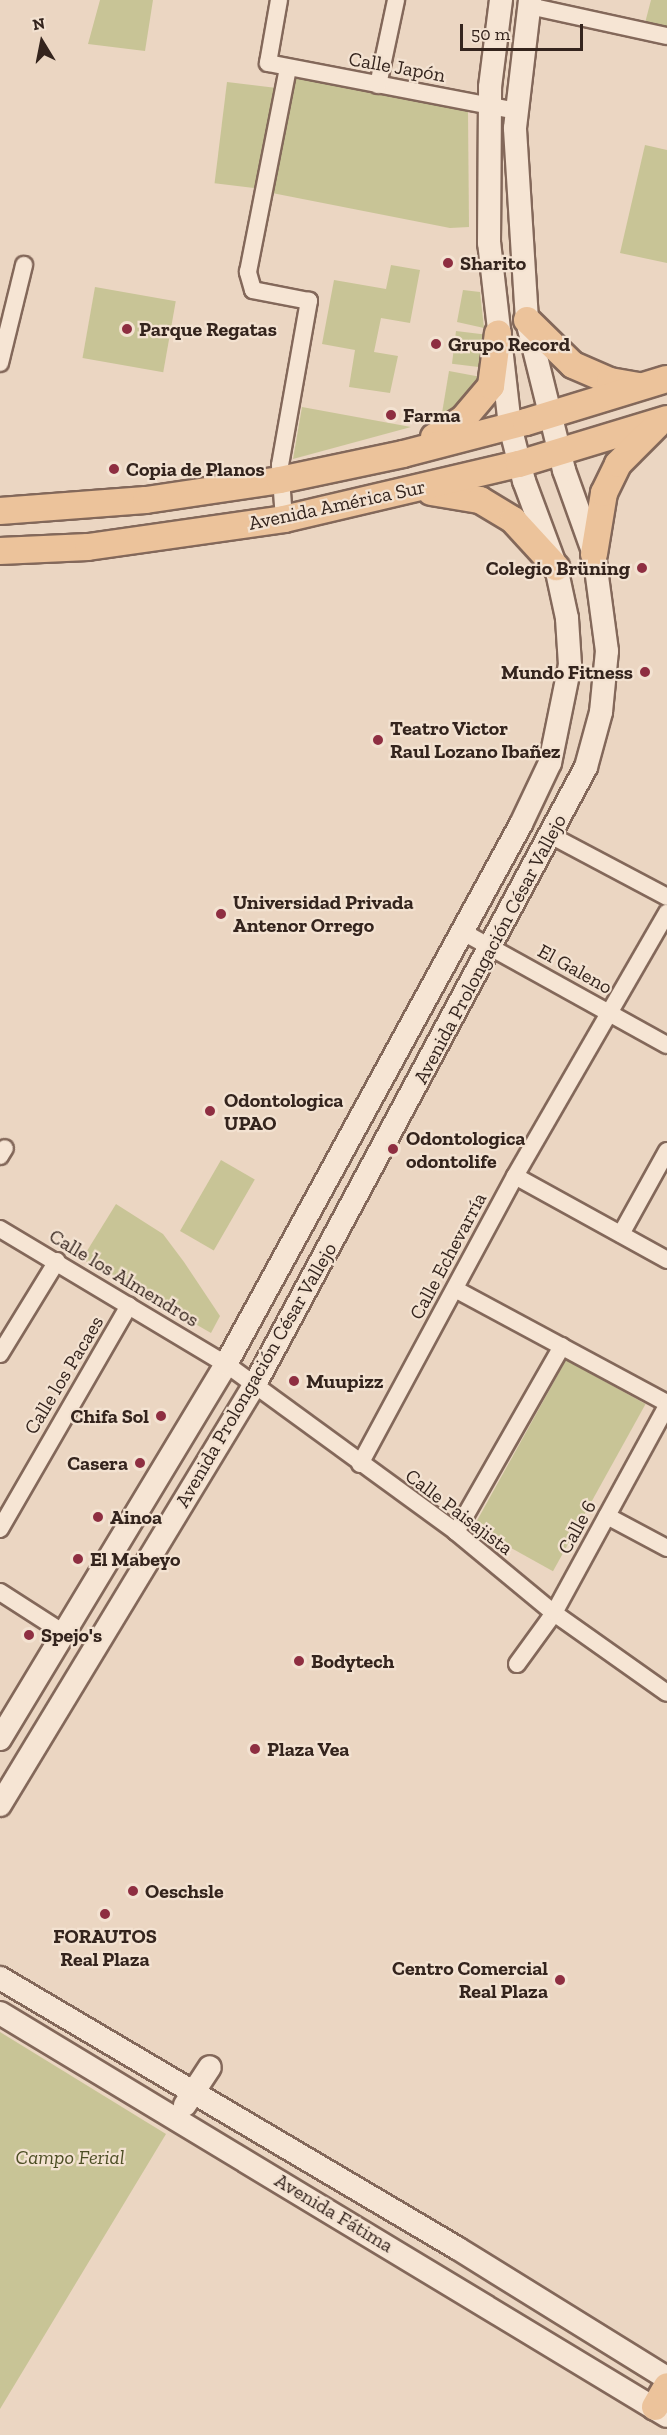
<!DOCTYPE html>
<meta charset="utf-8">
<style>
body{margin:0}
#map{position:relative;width:667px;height:2435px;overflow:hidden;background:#ebd6c2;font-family:"Zilla Slab",serif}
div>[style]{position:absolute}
.green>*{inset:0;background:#c8c496;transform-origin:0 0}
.roads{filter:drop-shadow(2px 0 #83685a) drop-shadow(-2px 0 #83685a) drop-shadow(0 2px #83685a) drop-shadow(0 -2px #83685a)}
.street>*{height:16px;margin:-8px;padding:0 8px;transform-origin:8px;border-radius:8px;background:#f6e5d4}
.secondary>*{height:22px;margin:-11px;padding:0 11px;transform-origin:11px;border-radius:11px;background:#f6e5d4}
.primary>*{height:26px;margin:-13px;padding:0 13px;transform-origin:13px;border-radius:13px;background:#ecc39b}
.dots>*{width:16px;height:16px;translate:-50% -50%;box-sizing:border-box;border:3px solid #f3e2d1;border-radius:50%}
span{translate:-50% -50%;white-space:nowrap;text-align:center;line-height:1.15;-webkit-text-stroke:4.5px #f3e2d1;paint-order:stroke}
.street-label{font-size:20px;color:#34241d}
.poi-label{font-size:20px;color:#34241d;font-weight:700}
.left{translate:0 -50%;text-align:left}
.right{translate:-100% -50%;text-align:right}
.park-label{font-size:20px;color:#4d4f25;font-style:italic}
.north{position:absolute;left:12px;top:12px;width:60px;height:60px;-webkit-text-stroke:4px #f3e2d1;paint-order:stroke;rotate:350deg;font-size:16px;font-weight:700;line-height:24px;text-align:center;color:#34241d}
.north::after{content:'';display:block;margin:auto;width:21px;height:27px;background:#34241d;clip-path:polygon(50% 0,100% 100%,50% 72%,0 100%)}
.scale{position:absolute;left:460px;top:24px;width:123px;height:27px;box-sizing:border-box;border:3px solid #34241d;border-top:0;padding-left:8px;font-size:18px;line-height:21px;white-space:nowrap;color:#34241d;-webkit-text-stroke:4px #f3e2d1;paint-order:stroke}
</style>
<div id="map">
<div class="green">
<i style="clip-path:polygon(100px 0,153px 0,145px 51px,88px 44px)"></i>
<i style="clip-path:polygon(651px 0,667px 0,667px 28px,645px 23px)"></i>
<i style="clip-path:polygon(292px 73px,468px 112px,469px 227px,450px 228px,267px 192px)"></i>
<i style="left:227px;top:82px;width:48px;height:102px;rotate:7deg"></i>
<i style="clip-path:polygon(645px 145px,667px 150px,667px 263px,620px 253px)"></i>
<i style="clip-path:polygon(391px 265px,420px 270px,410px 323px,381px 318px,374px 352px,398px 356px,390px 393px,349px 387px,355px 350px,322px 344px,334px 280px,386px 289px)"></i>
<i style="left:95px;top:287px;width:82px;height:72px;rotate:10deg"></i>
<i style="clip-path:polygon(463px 290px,480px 292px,484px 328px,457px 322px)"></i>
<i style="left:456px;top:331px;width:33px;height:33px;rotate:7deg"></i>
<i style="clip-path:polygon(449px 371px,481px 377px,472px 396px,440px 425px)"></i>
<i style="clip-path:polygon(302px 407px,411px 427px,293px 459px)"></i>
<i style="left:221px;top:1160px;width:39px;height:82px;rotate:30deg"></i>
<i style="clip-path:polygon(116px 1204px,163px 1234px,184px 1262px,220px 1316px,211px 1333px,82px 1259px)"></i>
<i style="left:566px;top:1360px;width:91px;height:191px;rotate:29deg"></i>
<i style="clip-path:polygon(0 2032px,166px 2134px,0 2409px)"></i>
</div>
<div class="roads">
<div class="street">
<i style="left:279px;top:0;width:64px;rotate:99.9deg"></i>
<i style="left:268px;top:63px;width:254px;rotate:10.9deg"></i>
<i style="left:529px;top:6px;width:141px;rotate:12.3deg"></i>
<i style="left:378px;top:85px;width:87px;rotate:-78deg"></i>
<i style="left:0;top:363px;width:101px;rotate:-76.2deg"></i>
<i style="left:284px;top:519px;width:54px;rotate:-94.2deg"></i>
<i style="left:280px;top:465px;width:167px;rotate:-80deg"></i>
<i style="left:309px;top:301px;width:57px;rotate:-168.9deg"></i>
<i style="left:253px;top:290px;width:19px;rotate:-106deg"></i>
<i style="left:248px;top:272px;width:208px;rotate:-78.9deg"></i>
<i style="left:552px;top:836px;width:130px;rotate:27.9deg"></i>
<i style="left:461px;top:931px;width:235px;rotate:29deg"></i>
<i style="left:0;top:1156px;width:9px;rotate:-58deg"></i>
<i style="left:515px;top:1176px;width:174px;rotate:28.9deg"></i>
<i style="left:0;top:1229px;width:263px;rotate:30.9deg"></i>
<i style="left:226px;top:1364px;width:285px;rotate:36.1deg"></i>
<i style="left:456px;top:1532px;width:127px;rotate:39.6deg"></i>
<i style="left:554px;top:1613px;width:138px;rotate:35.3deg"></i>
<i style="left:621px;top:1234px;width:95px;rotate:-61deg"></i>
<i style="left:455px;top:1289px;width:241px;rotate:28.3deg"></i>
<i style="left:0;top:1354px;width:109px;rotate:-58.5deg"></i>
<i style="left:360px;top:1464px;width:327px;rotate:-61.7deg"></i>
<i style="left:515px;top:1176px;width:304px;rotate:-60deg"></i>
<i style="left:607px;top:1516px;width:68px;rotate:28.1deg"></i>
<i style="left:0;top:1529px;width:258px;rotate:-60deg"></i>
<i style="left:456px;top:1532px;width:214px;rotate:-60.3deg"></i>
<i style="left:0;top:1592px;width:74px;rotate:32.8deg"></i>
<i style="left:517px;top:1664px;width:63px;rotate:-54deg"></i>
<i style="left:554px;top:1613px;width:236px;rotate:-61.4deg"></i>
</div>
<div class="secondary">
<i style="left:0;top:1739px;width:438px;rotate:-58.9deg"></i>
<i style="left:226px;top:1364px;width:615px;rotate:-61.35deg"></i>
<i style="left:521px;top:824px;width:68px;rotate:-64.6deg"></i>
<i style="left:550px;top:763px;width:100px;rotate:-78.5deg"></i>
<i style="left:570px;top:665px;width:47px;rotate:-93.7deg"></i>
<i style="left:567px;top:618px;width:52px;rotate:-102.2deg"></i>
<i style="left:556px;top:567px;width:92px;rotate:-110.4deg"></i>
<i style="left:524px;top:481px;width:57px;rotate:-104.3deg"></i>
<i style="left:510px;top:426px;width:184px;rotate:-96.5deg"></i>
<i style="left:489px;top:243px;width:156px;rotate:-89.6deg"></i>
<i style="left:490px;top:87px;width:88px;rotate:-82.8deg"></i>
<i style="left:0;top:1805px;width:490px;rotate:-58.8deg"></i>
<i style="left:254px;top:1386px;width:702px;rotate:-61.79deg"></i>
<i style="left:586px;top:767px;width:57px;rotate:-74.7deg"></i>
<i style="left:601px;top:712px;width:61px;rotate:-84.4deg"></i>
<i style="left:607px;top:651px;width:98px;rotate:-97.6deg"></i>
<i style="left:594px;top:554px;width:89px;rotate:-109.7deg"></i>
<i style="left:564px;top:470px;width:154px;rotate:-103.9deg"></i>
<i style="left:527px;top:320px;width:192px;rotate:-93.6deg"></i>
<i style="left:515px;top:128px;width:129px;rotate:-83.3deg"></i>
<i style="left:0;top:1978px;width:531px;rotate:30.58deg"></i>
<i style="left:457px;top:2248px;width:247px;rotate:31.8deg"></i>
<i style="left:0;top:2013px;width:779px;rotate:31.14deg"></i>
<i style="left:185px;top:2105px;width:45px;rotate:-56.7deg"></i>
</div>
<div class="primary">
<i style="left:527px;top:320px;width:64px;rotate:44.4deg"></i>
<i style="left:573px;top:365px;width:40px;rotate:23.4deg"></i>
<i style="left:610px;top:381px;width:29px;rotate:10deg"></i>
<i style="left:434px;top:437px;width:36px;rotate:-32deg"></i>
<i style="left:464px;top:418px;width:42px;rotate:-49.8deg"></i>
<i style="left:491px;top:386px;width:53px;rotate:-82.5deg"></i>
<i style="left:431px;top:492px;width:50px;rotate:9.3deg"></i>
<i style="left:480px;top:500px;width:39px;rotate:31deg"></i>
<i style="left:513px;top:520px;width:64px;rotate:47.5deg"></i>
<i style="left:0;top:511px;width:146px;rotate:-4.3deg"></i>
<i style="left:146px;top:500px;width:135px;rotate:-8.5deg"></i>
<i style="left:280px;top:480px;width:126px;rotate:-11.9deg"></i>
<i style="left:403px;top:454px;width:127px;rotate:-14.6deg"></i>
<i style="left:526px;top:422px;width:147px;rotate:-17deg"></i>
<i style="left:0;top:551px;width:88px;rotate:-2.6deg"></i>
<i style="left:88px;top:547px;width:198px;rotate:-8.1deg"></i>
<i style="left:284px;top:519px;width:241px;rotate:-13.2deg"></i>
<i style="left:519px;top:464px;width:155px;rotate:-16.9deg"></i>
<i style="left:594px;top:554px;width:62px;rotate:-80.7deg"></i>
<i style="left:604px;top:493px;width:32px;rotate:-64deg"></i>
<i style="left:618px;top:464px;width:55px;rotate:-45deg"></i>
<i style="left:655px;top:2407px;width:24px;rotate:-60deg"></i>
</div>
</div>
<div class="dots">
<i style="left:448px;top:263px;background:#8e2e41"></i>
<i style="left:127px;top:329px;background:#8e2e41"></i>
<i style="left:436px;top:344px;background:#8e2e41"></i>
<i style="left:391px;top:415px;background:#8e2e41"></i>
<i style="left:114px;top:469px;background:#8e2e41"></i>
<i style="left:642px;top:568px;background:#8e2e41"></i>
<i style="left:645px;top:672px;background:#8e2e41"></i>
<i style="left:378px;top:740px;background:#8e2e41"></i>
<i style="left:221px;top:914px;background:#8e2e41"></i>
<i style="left:210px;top:1111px;background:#8e2e41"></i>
<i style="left:393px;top:1149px;background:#8e2e41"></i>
<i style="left:294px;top:1381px;background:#8e2e41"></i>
<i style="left:161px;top:1416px;background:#8e2e41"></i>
<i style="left:140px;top:1463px;background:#8e2e41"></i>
<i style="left:98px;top:1517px;background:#8e2e41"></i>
<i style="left:78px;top:1559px;background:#8e2e41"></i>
<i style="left:29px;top:1635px;background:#8e2e41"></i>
<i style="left:299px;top:1661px;background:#8e2e41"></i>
<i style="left:255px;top:1749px;background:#8e2e41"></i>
<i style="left:133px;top:1891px;background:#8e2e41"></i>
<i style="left:105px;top:1914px;background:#8e2e41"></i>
<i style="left:560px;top:1980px;background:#8e2e41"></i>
</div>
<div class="street-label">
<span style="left:397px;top:67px;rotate:10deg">Calle Japón</span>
<span style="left:337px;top:505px;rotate:-12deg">Avenida América Sur</span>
<span style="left:490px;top:949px;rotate:-62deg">Avenida Prolongación César Vallejo</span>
<span style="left:575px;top:969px;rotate:29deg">El Galeno</span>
<span style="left:448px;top:1256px;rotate:-62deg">Calle Echevarría</span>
<span style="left:124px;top:1278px;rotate:31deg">Calle los Almendros</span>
<span style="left:64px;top:1375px;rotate:-59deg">Calle los Pacaes</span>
<span style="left:256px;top:1375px;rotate:-60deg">Avenida Prolongación César Vallejo</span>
<span style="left:459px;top:1512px;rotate:37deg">Calle Paisajista</span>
<span style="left:577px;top:1527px;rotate:-61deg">Calle 6</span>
<span style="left:334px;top:2213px;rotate:31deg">Avenida Fátima</span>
</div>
<div class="poi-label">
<span class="left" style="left:460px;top:263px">Sharito</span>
<span class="left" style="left:139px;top:329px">Parque Regatas</span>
<span class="left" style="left:448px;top:344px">Grupo Record</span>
<span class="left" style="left:403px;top:415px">Farma</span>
<span class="left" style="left:126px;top:469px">Copia de Planos</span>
<span class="right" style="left:630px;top:568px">Colegio Brüning</span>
<span class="right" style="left:633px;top:672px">Mundo Fitness</span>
<span class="left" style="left:390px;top:740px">Teatro Victor<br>Raul Lozano Ibañez</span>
<span class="left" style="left:233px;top:914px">Universidad Privada<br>Antenor Orrego</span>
<span class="left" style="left:224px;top:1112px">Odontologica<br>UPAO</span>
<span class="left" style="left:406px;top:1150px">Odontologica<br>odontolife</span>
<span class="left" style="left:306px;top:1381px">Muupizz</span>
<span class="right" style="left:149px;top:1416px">Chifa Sol</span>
<span class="right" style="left:128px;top:1463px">Casera</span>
<span class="left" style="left:110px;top:1517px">Ainoa</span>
<span class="left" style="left:90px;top:1559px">El Mabeyo</span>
<span class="left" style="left:41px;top:1635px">Spejo's</span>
<span class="left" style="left:311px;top:1661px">Bodytech</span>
<span class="left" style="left:267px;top:1749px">Plaza Vea</span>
<span class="left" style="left:145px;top:1891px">Oeschsle</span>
<span style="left:105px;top:1948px">FORAUTOS<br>Real Plaza</span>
<span class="right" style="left:548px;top:1980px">Centro Comercial<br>Real Plaza</span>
</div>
<div class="park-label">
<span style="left:70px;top:2157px">Campo Ferial</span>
</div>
<div class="north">N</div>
<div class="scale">50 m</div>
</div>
